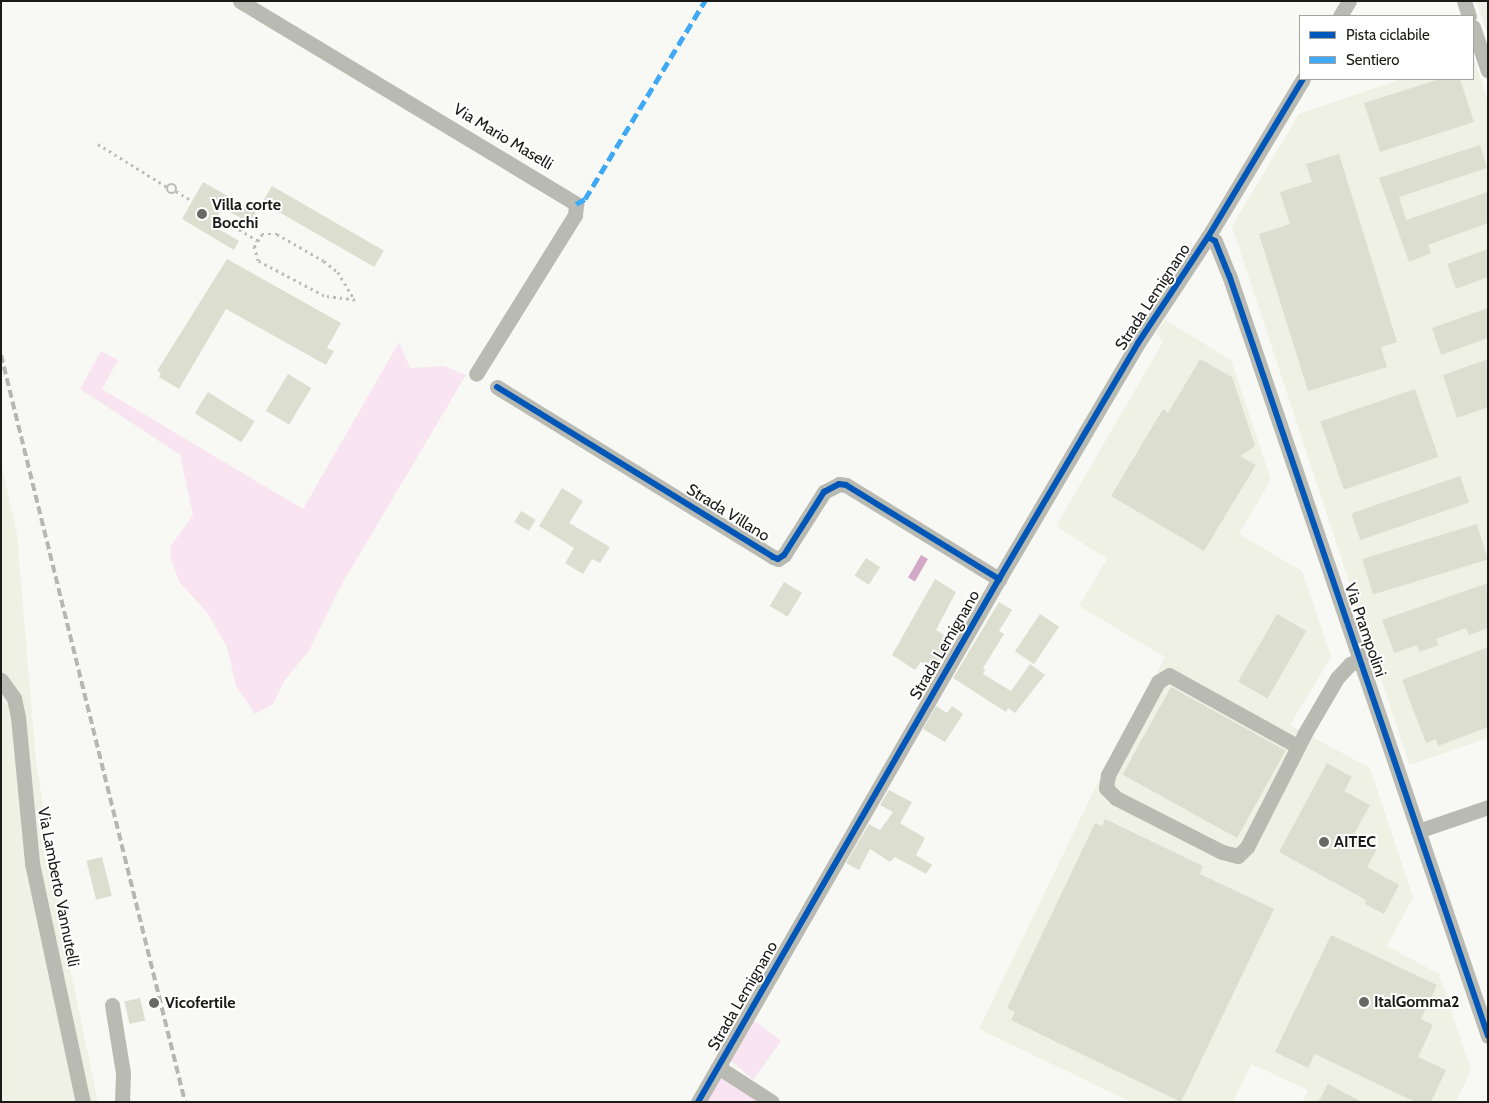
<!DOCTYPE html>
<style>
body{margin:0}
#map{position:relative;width:1489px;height:1103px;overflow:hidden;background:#f8f9f4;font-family:Cabin,sans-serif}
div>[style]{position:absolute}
.built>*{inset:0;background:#eef1e4}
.green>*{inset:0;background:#f9e5f1}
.water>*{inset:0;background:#d2a8c6;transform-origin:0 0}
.building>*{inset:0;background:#dcdfcf;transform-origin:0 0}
.path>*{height:2.5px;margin-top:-1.25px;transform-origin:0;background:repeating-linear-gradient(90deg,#bcbdb6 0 2.5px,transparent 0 6.5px)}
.path>.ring{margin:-1.25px;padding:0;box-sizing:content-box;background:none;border:2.5px solid #bcbdb6;border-radius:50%}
.minor>*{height:15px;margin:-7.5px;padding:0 7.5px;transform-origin:7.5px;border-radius:7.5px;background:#b9bbb2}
.rail>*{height:4px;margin-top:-2px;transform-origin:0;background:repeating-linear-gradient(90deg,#b6b7b0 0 8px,transparent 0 12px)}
.quiet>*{height:5px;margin-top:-2.5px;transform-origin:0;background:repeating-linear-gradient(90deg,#3fa9f5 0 10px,transparent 0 15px)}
.cycleway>*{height:6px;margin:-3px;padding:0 3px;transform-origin:3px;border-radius:3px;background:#0057b8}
.dots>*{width:14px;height:14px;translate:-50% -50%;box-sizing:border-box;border:2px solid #fff;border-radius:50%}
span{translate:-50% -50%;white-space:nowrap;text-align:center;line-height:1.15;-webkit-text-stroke:4px #fff;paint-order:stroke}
.street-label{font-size:16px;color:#1a1b17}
.poi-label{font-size:16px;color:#1a1b17;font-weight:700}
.left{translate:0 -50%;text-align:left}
.frame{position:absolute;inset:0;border:2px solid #1a1b17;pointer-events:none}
.legend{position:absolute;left:1299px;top:15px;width:175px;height:65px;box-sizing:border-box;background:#fff;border:1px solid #a3a4a2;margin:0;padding:6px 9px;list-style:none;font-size:15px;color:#1a1b17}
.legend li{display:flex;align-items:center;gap:10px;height:25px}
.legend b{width:25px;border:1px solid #a3a4a2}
</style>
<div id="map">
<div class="built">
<i style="clip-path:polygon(1476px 1px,1488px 1px,1488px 36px)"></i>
<i style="clip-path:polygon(1473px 56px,1488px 101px,1488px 738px,1412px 764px,1409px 764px,1232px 226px,1299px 114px,1401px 79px,1473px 79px)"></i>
<i style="clip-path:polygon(1165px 320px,1231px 360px,1271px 480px,1239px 534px,1302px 571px,1331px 657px,1290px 725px,1370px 768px,1413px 897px,1387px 946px,1439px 974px,1471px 1070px,1456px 1102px,1303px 1102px,1308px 1090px,1251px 1064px,1233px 1102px,1131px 1102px,979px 1029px,1097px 784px,1165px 657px,1079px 606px,1107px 559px,1056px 526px,1163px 342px,1156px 333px)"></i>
<i style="clip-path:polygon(1px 462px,17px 535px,36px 761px,62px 929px,98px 1102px,1px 1102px)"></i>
</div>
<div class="green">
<i style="clip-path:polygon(399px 342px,410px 368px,444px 366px,466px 375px,339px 589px,309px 651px,284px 681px,273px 704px,255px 714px,236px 686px,227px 647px,206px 611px,180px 583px,171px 560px,170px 547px,193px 515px,180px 455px,80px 389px,101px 351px,118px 360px,102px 389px,303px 509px)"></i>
<i style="clip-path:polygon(753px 1020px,781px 1041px,753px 1080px,729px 1059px)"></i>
<i style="clip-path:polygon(718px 1073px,766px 1102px,702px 1102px)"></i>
</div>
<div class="water">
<i style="left:921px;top:555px;width:8px;height:26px;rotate:30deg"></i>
</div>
<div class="building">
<i style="clip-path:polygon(1440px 79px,1460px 79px,1474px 122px,1380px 152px,1364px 103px)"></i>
<i style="clip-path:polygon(1480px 145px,1487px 168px,1399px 197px,1406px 220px,1488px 192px,1488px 223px,1428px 245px,1431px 253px,1409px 262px,1379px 178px)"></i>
<i style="clip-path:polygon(1339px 154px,1397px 342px,1381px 347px,1387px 367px,1308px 391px,1259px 234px,1290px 224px,1280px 192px,1312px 182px,1306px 164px)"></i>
<i style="clip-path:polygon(203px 182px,256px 212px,250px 223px,222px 208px,212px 225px,239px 241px,234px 250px,182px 219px)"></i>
<i style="left:272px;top:186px;width:129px;height:19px;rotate:30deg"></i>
<i style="clip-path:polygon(1488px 249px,1488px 277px,1456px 289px,1447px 264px)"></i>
<i style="clip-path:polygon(227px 259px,341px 323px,327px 348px,334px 351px,326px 365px,226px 309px,179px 389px,159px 377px,161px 373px,157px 371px)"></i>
<i style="clip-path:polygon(1488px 308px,1488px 338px,1441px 355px,1432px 328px)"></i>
<i style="clip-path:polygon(1200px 359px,1232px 377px,1255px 446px,1240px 456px,1256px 465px,1204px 551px,1111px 496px,1163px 409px,1168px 413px)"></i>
<i style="clip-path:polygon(1488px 359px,1488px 407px,1457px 418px,1443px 375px)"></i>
<i style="left:288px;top:374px;width:27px;height:43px;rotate:31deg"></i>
<i style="left:1415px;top:389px;width:72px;height:100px;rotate:71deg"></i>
<i style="left:208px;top:392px;width:55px;height:25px;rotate:32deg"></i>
<i style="left:1460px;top:476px;width:28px;height:115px;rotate:71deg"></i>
<i style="clip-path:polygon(562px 488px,583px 501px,569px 523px,610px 547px,600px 563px,592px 559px,583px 574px,565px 563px,574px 548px,539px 526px)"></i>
<i style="left:521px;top:511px;width:17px;height:13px;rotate:31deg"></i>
<i style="left:1477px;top:524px;width:37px;height:120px;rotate:73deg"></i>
<i style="left:866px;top:558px;width:17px;height:21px;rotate:33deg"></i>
<i style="clip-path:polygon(935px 579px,956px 592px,936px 630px,944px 635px,940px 644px,948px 649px,936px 670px,921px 662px,915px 670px,892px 655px)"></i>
<i style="left:784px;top:582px;width:21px;height:28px;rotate:31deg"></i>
<i style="clip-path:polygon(1488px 583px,1488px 628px,1469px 635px,1466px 628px,1436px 639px,1439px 645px,1419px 652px,1417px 645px,1394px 653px,1382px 620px)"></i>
<i style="clip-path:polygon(999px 602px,1012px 610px,999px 631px,1004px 634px,983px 668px,985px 670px,983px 674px,1011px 691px,1030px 664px,1045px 675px,1015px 713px,1008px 708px,1006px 712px,953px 678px)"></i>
<i style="left:1040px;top:614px;width:23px;height:45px;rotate:34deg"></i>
<i style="left:1277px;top:614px;width:34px;height:78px;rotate:30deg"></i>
<i style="clip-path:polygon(1488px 647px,1488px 727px,1438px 746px,1436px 739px,1426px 743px,1402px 680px)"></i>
<i style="left:1171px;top:687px;width:131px;height:100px;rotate:29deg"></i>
<i style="clip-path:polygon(936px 706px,947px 713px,952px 706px,963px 714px,945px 742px,923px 729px)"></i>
<i style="clip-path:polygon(1327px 763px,1352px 777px,1344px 791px,1370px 805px,1353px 836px,1377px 849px,1367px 867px,1399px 885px,1384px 914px,1365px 904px,1366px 900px,1279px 852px)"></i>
<i style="clip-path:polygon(889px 790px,912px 802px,900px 823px,925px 838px,916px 855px,932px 865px,926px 874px,895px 857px,890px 862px,870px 849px,859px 870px,846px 863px,869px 824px,880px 830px,893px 812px,880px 805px)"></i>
<i style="clip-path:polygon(1105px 819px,1203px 866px,1200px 874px,1274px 909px,1181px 1102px,1011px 1020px,1015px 1012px,1007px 1008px,1095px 823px,1102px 826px)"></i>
<i style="left:102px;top:857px;width:40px;height:16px;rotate:76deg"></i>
<i style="clip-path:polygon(1331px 935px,1437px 985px,1421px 1019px,1433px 1025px,1418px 1057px,1446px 1070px,1431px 1102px,1415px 1102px,1315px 1054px,1308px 1068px,1275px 1052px)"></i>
<i style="left:140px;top:998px;width:23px;height:16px;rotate:77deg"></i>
<i style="clip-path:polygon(1328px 1084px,1362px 1102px,1318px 1102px)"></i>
</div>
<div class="path">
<i style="left:98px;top:144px;width:81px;rotate:31.9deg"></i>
<i class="ring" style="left:167px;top:184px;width:7.5px;height:7.5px"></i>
<i style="left:176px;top:191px;width:19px;rotate:32deg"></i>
<i style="left:217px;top:216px;width:48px;rotate:31.4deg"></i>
<i style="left:262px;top:234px;width:15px"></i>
<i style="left:277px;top:234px;width:54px;rotate:29.9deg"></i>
<i style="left:324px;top:261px;width:18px;rotate:38deg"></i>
<i style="left:338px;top:272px;width:33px;rotate:59deg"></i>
<i style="left:355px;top:300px;width:31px;rotate:-173deg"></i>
<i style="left:324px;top:296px;width:75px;rotate:-152.1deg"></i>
<i style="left:258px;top:261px;width:15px;rotate:-106deg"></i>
<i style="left:254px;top:247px;width:15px;rotate:-58deg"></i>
</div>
<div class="minor">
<i style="left:240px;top:1px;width:393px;rotate:31.1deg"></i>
<i style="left:576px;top:204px;width:11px;rotate:95deg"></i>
<i style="left:575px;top:215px;width:187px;rotate:121.9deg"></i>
<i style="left:1464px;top:1px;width:16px;rotate:72deg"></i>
<i style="left:1340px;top:16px;width:17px;rotate:-59deg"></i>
<i style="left:1473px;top:27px;width:46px;rotate:71.2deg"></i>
<i style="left:1208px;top:237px;width:8px;rotate:30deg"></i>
<i style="left:1215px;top:241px;width:37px;rotate:68deg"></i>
<i style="left:1229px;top:275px;width:804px;rotate:71.2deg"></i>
<i style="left:497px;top:387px;width:324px;rotate:31.6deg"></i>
<i style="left:773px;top:557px;width:5px;rotate:22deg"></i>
<i style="left:778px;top:559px;width:7px;rotate:-34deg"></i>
<i style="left:784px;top:555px;width:75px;rotate:-57.6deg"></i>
<i style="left:824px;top:492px;width:17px;rotate:-28deg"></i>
<i style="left:839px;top:484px;width:7px;rotate:8deg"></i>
<i style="left:846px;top:485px;width:180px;rotate:31.6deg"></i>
<i style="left:1px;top:680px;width:22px;rotate:54deg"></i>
<i style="left:14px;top:698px;width:19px;rotate:78deg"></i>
<i style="left:18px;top:717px;width:147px;rotate:84.5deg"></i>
<i style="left:32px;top:863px;width:244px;rotate:78deg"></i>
<i style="left:1297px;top:746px;width:146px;rotate:-151deg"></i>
<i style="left:1169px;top:675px;width:13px;rotate:148deg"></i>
<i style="left:1158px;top:682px;width:106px;rotate:118.3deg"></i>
<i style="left:1108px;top:775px;width:13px;rotate:99deg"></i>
<i style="left:1106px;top:788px;width:14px;rotate:45deg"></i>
<i style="left:1116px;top:798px;width:119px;rotate:27deg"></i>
<i style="left:1222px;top:852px;width:16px;rotate:14deg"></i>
<i style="left:1238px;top:856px;width:13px;rotate:-45deg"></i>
<i style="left:1247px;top:847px;width:128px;rotate:-63deg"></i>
<i style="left:1305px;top:733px;width:64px;rotate:-59.8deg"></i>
<i style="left:1337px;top:678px;width:19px;rotate:-47deg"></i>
<i style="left:1350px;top:664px;width:11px;rotate:-22deg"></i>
<i style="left:1418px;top:831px;width:74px;rotate:-18.9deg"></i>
<i style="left:112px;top:1005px;width:69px;rotate:80.8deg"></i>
<i style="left:123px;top:1073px;width:29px;rotate:92deg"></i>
<i style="left:718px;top:1067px;width:64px;rotate:32.9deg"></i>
<i style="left:698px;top:1102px;width:603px;rotate:-60.08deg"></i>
<i style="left:999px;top:579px;width:274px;rotate:-59.5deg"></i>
<i style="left:1138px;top:343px;width:127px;rotate:-56.6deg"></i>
<i style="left:1208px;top:237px;width:184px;rotate:-59deg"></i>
</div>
<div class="rail">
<i style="left:1px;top:355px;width:769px;rotate:76.16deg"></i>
</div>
<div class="quiet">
<i style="left:576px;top:204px;width:10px;rotate:-29deg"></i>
<i style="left:585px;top:199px;width:232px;rotate:-58.8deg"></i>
</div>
<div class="cycleway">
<i style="left:1208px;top:237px;width:8px;rotate:30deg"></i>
<i style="left:1215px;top:241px;width:37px;rotate:68deg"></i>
<i style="left:1229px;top:275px;width:804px;rotate:71.2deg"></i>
<i style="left:497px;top:387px;width:324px;rotate:31.6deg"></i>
<i style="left:773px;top:557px;width:5px;rotate:22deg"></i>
<i style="left:778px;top:559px;width:7px;rotate:-34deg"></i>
<i style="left:784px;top:555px;width:75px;rotate:-57.6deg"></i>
<i style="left:824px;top:492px;width:17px;rotate:-28deg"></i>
<i style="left:839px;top:484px;width:7px;rotate:8deg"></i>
<i style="left:846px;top:485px;width:180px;rotate:31.6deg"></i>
<i style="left:698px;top:1102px;width:603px;rotate:-60.08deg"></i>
<i style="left:999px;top:579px;width:274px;rotate:-59.5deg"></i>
<i style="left:1138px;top:343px;width:127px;rotate:-56.6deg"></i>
<i style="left:1208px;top:237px;width:184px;rotate:-59deg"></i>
</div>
<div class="dots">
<i style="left:202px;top:214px;background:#686964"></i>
<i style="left:1324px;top:842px;background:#686964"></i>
<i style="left:1364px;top:1002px;background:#686964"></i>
<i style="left:154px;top:1003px;background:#686964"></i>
</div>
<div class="street-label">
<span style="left:503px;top:137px;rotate:31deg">Via Mario Maselli</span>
<span style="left:1153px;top:297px;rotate:-57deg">Strada Lemignano</span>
<span style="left:728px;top:513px;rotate:32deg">Strada Villano</span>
<span style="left:1365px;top:630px;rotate:71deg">Via Prampolini</span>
<span style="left:945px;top:645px;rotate:-60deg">Strada Lemignano</span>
<span style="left:58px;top:887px;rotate:79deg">Via Lamberto Vannutelli</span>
<span style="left:743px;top:996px;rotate:-60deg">Strada Lemignano</span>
</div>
<div class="poi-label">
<span class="left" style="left:212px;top:214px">Villa corte<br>Bocchi</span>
<span class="left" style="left:1334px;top:842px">AITEC</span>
<span class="left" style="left:1374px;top:1002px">ItalGomma2</span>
<span class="left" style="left:165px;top:1003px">Vicofertile</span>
</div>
<div class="frame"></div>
<ul class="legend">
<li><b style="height:6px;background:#0057b8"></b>Pista ciclabile</li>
<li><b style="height:6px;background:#3fa9f5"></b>Sentiero</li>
</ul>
</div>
